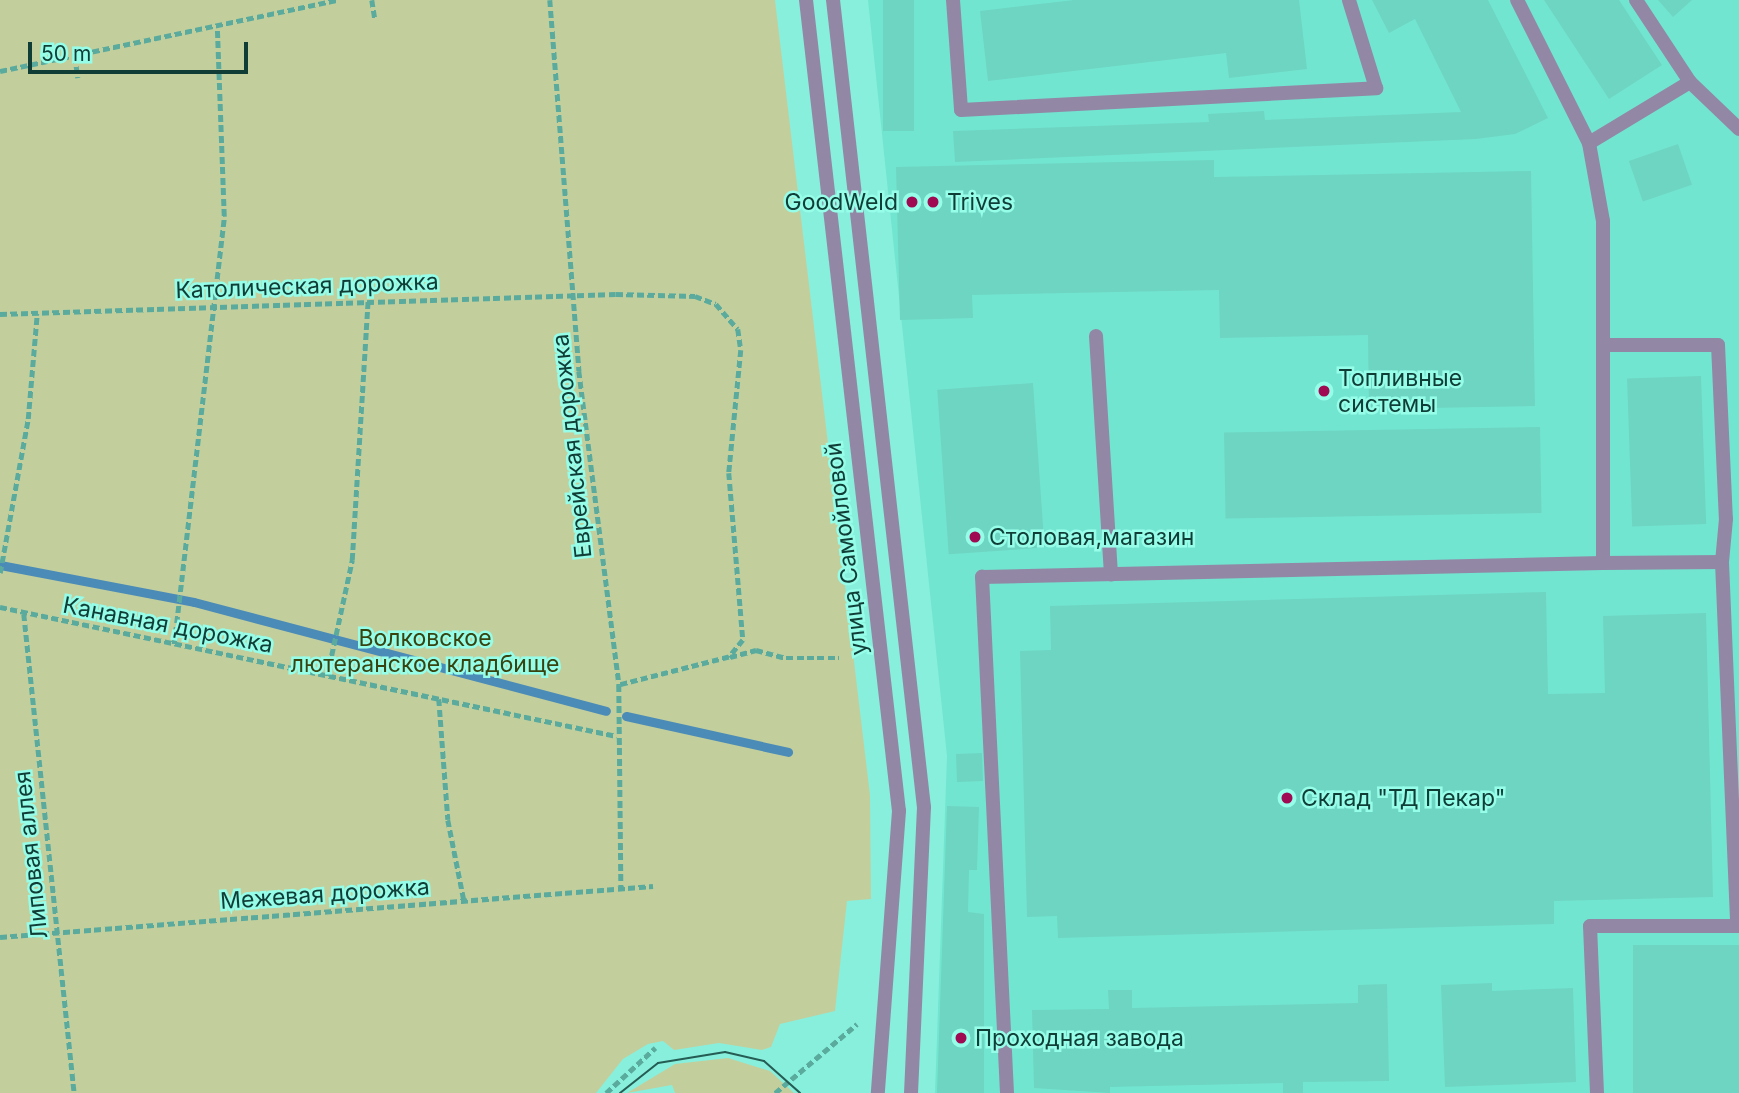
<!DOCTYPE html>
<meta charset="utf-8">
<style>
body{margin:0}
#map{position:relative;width:1739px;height:1093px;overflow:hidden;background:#88efdc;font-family:Inter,sans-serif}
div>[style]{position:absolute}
.built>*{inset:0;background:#72e5d0}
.green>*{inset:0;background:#c2cf9d}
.stream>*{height:9px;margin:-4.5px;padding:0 4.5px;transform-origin:4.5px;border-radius:4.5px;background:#4b8bb7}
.building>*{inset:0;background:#6ed5c2;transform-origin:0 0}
.path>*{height:4.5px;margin-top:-2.25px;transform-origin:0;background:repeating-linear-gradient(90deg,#5aab9d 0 7px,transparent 0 10.5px)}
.service>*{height:14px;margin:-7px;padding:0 7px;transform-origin:7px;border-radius:7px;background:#9288a6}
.minor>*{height:14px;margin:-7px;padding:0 7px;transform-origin:7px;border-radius:7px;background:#9288a6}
.tram>*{height:2px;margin:-1px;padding:0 1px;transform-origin:1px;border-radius:1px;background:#255c53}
.dots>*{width:19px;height:19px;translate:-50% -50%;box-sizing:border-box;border:4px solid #96fde9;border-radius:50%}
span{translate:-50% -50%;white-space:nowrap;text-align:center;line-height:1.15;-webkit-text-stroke:5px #96fde9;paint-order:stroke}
.poi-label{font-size:23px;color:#103d36}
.right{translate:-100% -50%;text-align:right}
.left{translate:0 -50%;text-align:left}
.street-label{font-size:23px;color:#103d36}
.park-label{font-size:23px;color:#38430f}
.scale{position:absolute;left:28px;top:42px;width:220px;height:32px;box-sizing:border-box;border:4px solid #103d36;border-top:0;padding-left:9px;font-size:21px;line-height:24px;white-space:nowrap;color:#103d36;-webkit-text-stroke:5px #96fde9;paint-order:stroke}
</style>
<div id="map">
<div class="built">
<i style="clip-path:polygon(868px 0,1739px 0,1739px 1093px,935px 1093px,947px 756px)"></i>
</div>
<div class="green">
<i style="clip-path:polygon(0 0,775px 0,870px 795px,871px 899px,847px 901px,835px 1011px,780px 1024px,771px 1047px,762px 1050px,719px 1043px,674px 1050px,663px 1041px,648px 1044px,623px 1059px,596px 1093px,0 1093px)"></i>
<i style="clip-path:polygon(728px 1058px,770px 1071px,794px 1093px,675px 1093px,672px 1085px,627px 1093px,675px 1064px)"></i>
</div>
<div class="stream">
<i style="left:0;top:565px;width:197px;rotate:10.8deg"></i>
<i style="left:194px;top:602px;width:426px;rotate:14.8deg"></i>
<i style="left:626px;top:716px;width:166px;rotate:12.5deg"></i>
</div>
<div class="building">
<i style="left:883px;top:0;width:31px;height:131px"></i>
<i style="clip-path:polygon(1074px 0,1299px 0,1307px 69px,1229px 78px,1226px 53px,988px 81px,980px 11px)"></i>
<i style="clip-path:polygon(1372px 0,1488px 0,1548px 118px,1515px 134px,1476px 139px,955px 162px,953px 131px,1209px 122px,1208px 114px,1264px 111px,1265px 120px,1461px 112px,1415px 19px,1389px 33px)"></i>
<i style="clip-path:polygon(1544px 0,1619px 0,1662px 65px,1609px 99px)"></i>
<i style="clip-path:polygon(1658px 0,1692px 0,1673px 17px)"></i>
<i style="left:1678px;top:144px;width:43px;height:52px;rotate:71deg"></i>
<i style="clip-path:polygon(1214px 160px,1214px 177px,1531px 171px,1535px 406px,1369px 409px,1368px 335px,1220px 338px,1219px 290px,972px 295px,973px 318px,900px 320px,896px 167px)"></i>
<i style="left:1701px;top:376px;width:148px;height:74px;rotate:88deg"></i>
<i style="left:1033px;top:383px;width:165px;height:96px;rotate:86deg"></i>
<i style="left:1540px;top:427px;width:86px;height:316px;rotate:89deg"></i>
<i style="clip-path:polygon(1546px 592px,1548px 694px,1605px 693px,1603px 616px,1706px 613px,1713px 897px,1554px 901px,1554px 924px,1058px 938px,1057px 916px,1027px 917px,1020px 651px,1051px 650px,1050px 606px)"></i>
<i style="left:982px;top:753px;width:28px;height:26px;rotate:88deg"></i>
<i style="clip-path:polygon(947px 806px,979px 807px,977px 870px,969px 870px,968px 912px,984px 914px,984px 1093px,937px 1093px)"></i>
<i style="left:1739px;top:945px;width:148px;height:106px;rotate:90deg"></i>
<i style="clip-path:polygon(1492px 983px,1492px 991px,1573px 988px,1576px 1082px,1445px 1087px,1441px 985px)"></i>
<i style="clip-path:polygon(1387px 984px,1389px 1081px,1303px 1082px,1303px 1093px,1283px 1093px,1283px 1083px,1110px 1087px,1110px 1093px,1034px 1088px,1032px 1010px,1109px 1009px,1108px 990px,1132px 990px,1132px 1008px,1358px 1003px,1358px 985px)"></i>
</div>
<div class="path">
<i style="left:372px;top:0;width:19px;rotate:81deg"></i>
<i style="left:550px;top:0;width:372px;rotate:85.5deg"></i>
<i style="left:579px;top:371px;width:317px;rotate:82.7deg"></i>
<i style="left:619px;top:685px;width:203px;rotate:89.4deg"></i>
<i style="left:75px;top:56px;width:22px;rotate:82deg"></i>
<i style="left:0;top:71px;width:345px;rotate:-11.9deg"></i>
<i style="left:0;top:314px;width:616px;rotate:-1.86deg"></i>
<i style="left:616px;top:294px;width:79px;rotate:1.5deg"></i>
<i style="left:695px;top:296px;width:22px;rotate:21deg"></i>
<i style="left:716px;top:304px;width:33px;rotate:49deg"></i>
<i style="left:738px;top:329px;width:21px;rotate:82deg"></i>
<i style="left:741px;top:350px;width:124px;rotate:95.6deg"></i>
<i style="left:729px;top:473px;width:168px;rotate:85.2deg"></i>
<i style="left:743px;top:640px;width:22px;rotate:129deg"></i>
<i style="left:729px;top:657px;width:114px;rotate:165.7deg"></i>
<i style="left:0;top:573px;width:157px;rotate:-79.7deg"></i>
<i style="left:28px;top:419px;width:105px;rotate:-85.1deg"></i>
<i style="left:0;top:607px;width:630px;rotate:11.81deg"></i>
<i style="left:24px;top:614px;width:482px;rotate:84deg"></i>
<i style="left:174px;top:644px;width:431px;rotate:-83.3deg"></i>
<i style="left:224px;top:216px;width:188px;rotate:-92.1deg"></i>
<i style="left:730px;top:657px;width:27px;rotate:-15deg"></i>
<i style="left:756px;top:650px;width:31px;rotate:15deg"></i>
<i style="left:786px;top:658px;width:53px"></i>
<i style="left:327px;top:676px;width:119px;rotate:-77.8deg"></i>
<i style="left:352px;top:560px;width:261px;rotate:-86.5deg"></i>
<i style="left:439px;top:699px;width:121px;rotate:85.7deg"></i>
<i style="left:448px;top:820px;width:82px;rotate:78.7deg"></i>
<i style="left:0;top:937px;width:655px;rotate:-4.47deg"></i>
<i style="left:606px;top:1093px;width:67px;rotate:-42.6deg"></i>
<i style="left:775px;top:1093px;width:107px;rotate:-40.1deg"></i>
</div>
<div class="service">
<i style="left:953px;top:0;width:110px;rotate:85.8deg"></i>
<i style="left:961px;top:110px;width:416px;rotate:-3deg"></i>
<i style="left:1376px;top:88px;width:92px;rotate:-107.1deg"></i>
<i style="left:1690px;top:82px;width:68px;rotate:43.8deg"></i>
<i style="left:1589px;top:143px;width:118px;rotate:-31.1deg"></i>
<i style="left:1690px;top:82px;width:98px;rotate:-123.4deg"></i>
<i style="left:1096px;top:336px;width:239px;rotate:86.4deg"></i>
<i style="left:1603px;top:345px;width:115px"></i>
<i style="left:1718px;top:345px;width:174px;rotate:87.4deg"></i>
<i style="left:1726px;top:519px;width:43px;rotate:95.3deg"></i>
<i style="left:1603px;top:563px;width:119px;rotate:-0.5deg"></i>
<i style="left:1722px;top:562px;width:364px;rotate:87.6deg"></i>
<i style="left:1007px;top:1093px;width:517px;rotate:-92.77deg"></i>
<i style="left:982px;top:577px;width:621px;rotate:-1.29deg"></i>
<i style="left:1603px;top:563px;width:342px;rotate:-90deg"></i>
<i style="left:1603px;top:221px;width:79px;rotate:-100.2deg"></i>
<i style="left:1589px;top:143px;width:160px;rotate:-116.7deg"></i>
<i style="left:1597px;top:1093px;width:167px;rotate:-92.4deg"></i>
<i style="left:1590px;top:926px;width:149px"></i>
</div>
<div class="minor">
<i style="left:806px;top:0;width:816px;rotate:83.46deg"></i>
<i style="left:899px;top:811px;width:283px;rotate:94.3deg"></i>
<i style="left:833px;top:0;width:812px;rotate:83.57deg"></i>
<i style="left:924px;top:807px;width:286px;rotate:92.6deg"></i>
</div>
<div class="tram">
<i style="left:620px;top:1093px;width:48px;rotate:-38.3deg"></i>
<i style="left:658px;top:1063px;width:68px;rotate:-9.3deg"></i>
<i style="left:725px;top:1052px;width:40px;rotate:13deg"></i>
<i style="left:764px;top:1061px;width:48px;rotate:41.6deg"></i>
</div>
<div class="dots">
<i style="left:912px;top:202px;background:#9f0a53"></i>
<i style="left:933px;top:202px;background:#9f0a53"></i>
<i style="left:1324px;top:391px;background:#9f0a53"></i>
<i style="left:975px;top:537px;background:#9f0a53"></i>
<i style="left:1287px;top:798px;background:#9f0a53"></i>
<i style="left:961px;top:1038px;background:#9f0a53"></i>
</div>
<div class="poi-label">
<span class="right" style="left:898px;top:202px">GoodWeld</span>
<span class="left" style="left:947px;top:202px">Trives</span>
<span class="left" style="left:1338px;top:391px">Топливные<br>системы</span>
<span class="left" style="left:989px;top:537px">Столовая,магазин</span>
<span class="left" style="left:1301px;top:798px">Склад "ТД Пекар"</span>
<span class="left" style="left:975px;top:1038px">Проходная завода</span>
</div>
<div class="street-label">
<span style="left:307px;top:286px;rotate:-2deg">Католическая дорожка</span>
<span style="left:572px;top:446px;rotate:-96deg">Еврейская дорожка</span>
<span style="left:846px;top:549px;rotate:-97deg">улица Самойловой</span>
<span style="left:168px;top:625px;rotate:11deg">Канавная дорожка</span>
<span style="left:31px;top:855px;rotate:-96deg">Липовая аллея</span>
<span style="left:325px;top:894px;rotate:-4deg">Межевая дорожка</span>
</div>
<div class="park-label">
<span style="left:425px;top:651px">Волковское<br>лютеранское кладбище</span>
</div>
<div class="scale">50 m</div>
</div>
